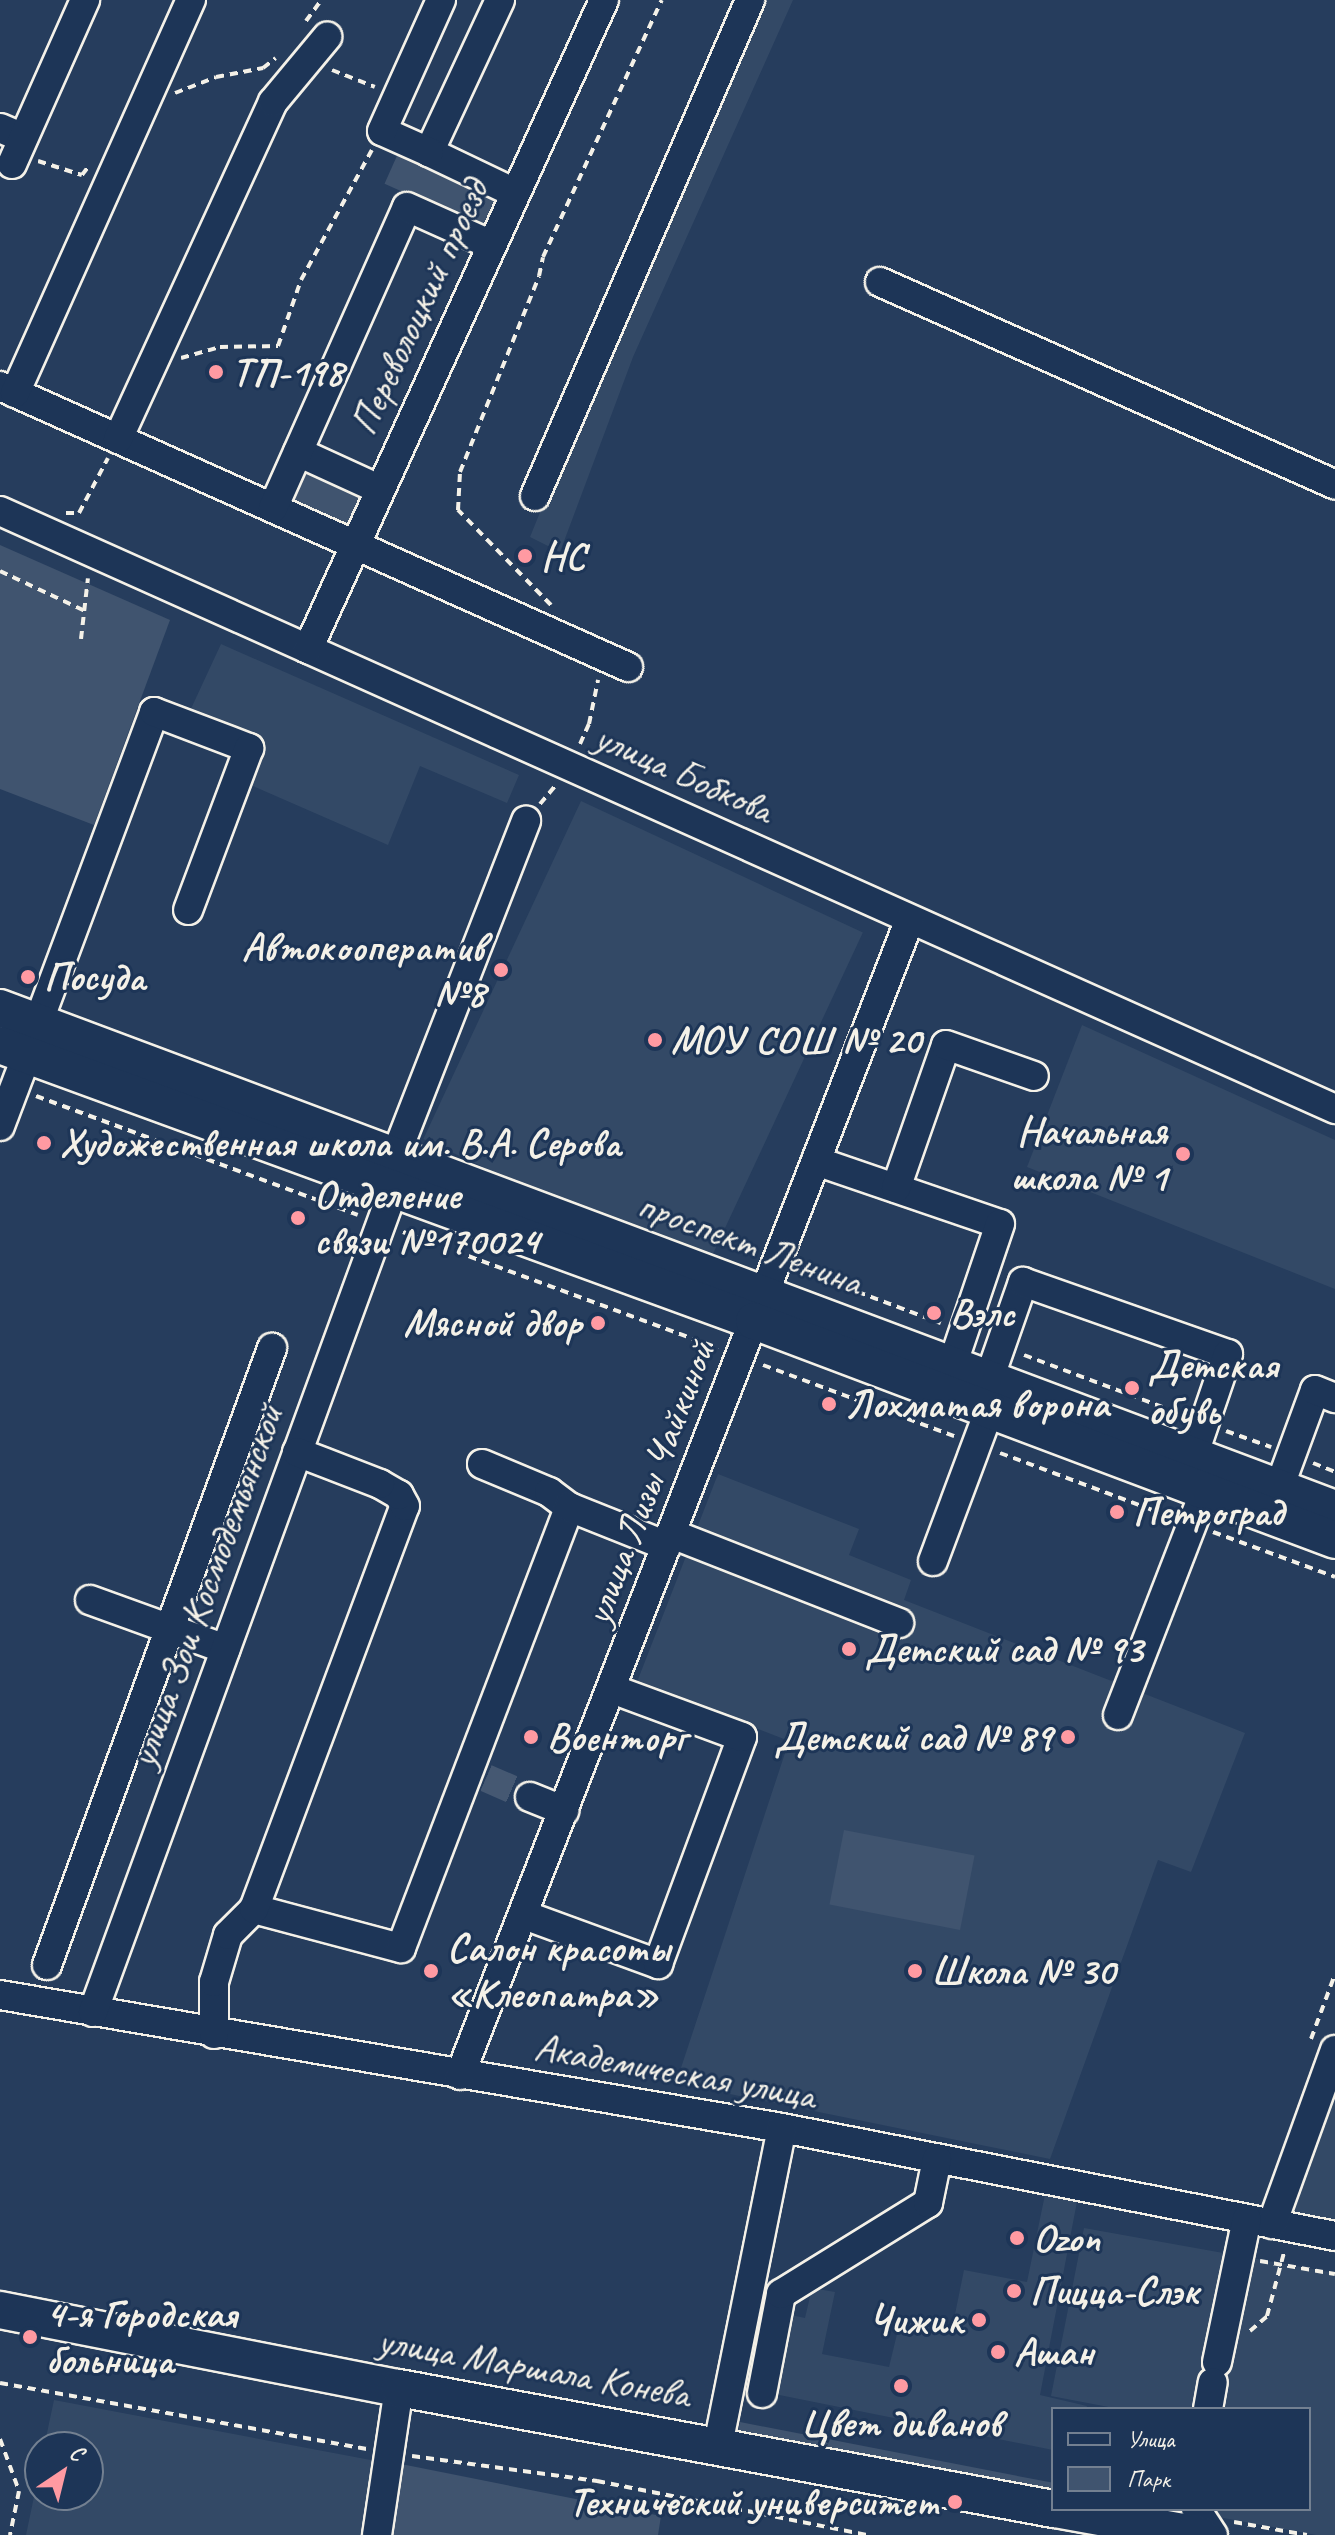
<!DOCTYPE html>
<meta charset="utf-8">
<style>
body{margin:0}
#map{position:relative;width:1335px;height:2535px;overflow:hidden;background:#263d5d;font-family:Caveat,sans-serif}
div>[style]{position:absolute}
.built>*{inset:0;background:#334966;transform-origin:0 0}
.green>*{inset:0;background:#40546f;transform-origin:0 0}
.minor-tunnel>*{height:28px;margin-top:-14px;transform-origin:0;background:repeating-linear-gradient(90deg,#455872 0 28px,transparent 0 42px)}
.path>*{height:4px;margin-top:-2px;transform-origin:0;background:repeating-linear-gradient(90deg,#f4f1e8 0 8px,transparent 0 14px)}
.roads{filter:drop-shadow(2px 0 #f4f1e8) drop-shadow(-2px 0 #f4f1e8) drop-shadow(0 2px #f4f1e8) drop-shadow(0 -2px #f4f1e8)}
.minor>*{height:28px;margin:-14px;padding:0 14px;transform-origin:14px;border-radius:14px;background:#1d3557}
.major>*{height:36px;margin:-18px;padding:0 18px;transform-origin:18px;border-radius:18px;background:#1d3557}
.dots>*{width:22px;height:22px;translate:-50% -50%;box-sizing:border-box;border:4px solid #1d3557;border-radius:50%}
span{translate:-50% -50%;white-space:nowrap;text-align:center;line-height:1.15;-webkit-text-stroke:6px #1d3557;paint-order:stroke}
.street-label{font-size:40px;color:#f4f1e8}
.poi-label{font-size:40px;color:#f4f1e8;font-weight:700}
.left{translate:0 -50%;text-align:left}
.right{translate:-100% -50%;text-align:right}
.legend{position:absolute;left:1051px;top:2407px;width:260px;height:104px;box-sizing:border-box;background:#1d3557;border:2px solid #738091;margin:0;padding:10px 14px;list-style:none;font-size:24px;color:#f4f1e8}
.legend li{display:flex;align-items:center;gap:16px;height:40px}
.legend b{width:40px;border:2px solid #738091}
.north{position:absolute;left:24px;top:2431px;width:80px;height:80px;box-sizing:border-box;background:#1d3557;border:2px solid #738091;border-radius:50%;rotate:35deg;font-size:22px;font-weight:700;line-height:32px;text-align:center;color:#f4f1e8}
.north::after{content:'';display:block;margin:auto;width:28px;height:36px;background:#ff9aa2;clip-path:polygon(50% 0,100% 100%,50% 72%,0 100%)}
</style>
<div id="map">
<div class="built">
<i style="clip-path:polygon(757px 0,793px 0,633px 357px,560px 552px,530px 537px,625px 303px)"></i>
<i style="clip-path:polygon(221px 644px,519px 775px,507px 803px,420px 766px,388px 845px,244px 782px,258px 741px,189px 713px)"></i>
<i style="left:581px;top:801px;width:311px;height:373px;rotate:25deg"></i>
<i style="clip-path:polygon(1082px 1025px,1335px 1140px,1335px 1289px,1027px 1167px)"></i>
<i style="clip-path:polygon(718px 1474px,859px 1529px,849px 1555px,911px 1580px,904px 1600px,1245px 1733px,1191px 1872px,1158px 1860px,1050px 2159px,676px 2083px,789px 1741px,637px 1682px)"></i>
<i style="clip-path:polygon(1335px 2087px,1335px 2222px,1288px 2213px)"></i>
<i style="clip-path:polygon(1048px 2180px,1080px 2186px,1040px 2395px,1087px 2406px,1086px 2409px,1053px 2409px,1053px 2450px,730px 2385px,757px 2308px,805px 2318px,812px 2288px,835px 2292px,822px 2354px,889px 2367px,898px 2330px,912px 2322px,952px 2329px,964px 2270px,1027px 2282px)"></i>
<i style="clip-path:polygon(1084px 2228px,1335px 2273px,1335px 2535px,1316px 2535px,1175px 2509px,1309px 2509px,1309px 2409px,1119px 2409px,1051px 2396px)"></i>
<i style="clip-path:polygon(54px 2400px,376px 2461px,366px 2535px,26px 2535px,40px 2468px,40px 2495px,88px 2495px,88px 2447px,44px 2447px)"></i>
</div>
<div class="green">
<i style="left:400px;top:149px;width:107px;height:38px;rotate:24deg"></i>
<i style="left:301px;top:462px;width:70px;height:45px;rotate:25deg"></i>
<i style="clip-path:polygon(0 545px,170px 620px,94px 825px,0 789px)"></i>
<i style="left:844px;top:1830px;width:133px;height:76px;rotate:11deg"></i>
<i style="left:740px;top:2422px;width:319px;height:13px;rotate:11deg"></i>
<i style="clip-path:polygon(396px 2463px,661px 2516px,658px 2535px,386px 2535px)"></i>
</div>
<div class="minor-tunnel">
<i style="left:486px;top:1778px;width:48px;rotate:23.4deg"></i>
</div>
<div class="path">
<i style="left:306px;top:21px;width:26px;rotate:-54deg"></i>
<i style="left:332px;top:70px;width:46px;rotate:21.6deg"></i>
<i style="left:175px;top:93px;width:44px;rotate:-21.3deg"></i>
<i style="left:216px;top:77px;width:48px;rotate:-10.8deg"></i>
<i style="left:263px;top:68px;width:16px;rotate:-38deg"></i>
<i style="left:38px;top:161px;width:46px;rotate:17.7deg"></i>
<i style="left:82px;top:175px;width:10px;rotate:-53deg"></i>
<i style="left:181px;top:358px;width:41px;rotate:-15.8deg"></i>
<i style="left:220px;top:347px;width:58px;rotate:-1deg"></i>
<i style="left:278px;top:346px;width:70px;rotate:-70.8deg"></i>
<i style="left:301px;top:280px;width:148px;rotate:-61.4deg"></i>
<i style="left:66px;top:513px;width:13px"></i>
<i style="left:79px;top:513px;width:62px;rotate:-62.2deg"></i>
<i style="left:0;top:571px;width:94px;rotate:25.2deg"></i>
<i style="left:551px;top:605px;width:133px;rotate:-134.4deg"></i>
<i style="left:458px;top:510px;width:38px;rotate:-87deg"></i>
<i style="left:460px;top:472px;width:211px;rotate:-68deg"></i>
<i style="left:539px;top:276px;width:19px;rotate:-78deg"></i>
<i style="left:543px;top:257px;width:283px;rotate:-65.2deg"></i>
<i style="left:81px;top:639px;width:61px;rotate:-83.5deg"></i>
<i style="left:580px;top:744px;width:22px;rotate:-66deg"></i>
<i style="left:589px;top:724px;width:45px;rotate:-78.4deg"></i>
<i style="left:540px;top:804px;width:23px;rotate:-50deg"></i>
<i style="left:36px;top:1096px;width:343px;rotate:20.3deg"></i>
<i style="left:403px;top:1232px;width:336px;rotate:20.2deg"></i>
<i style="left:805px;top:1272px;width:145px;rotate:20.6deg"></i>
<i style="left:1024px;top:1355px;width:171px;rotate:20.6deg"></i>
<i style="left:763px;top:1365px;width:204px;rotate:20.4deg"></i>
<i style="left:1226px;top:1431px;width:48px;rotate:19.6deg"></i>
<i style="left:1000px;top:1453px;width:183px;rotate:20.5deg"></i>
<i style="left:1313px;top:1463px;width:24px;rotate:22deg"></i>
<i style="left:1213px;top:1532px;width:130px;rotate:20.2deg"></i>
<i style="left:1311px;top:2039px;width:69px;rotate:-69.7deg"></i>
<i style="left:1260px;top:2261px;width:76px;rotate:9.8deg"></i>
<i style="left:1250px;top:2331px;width:23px;rotate:-41deg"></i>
<i style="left:1267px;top:2316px;width:69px;rotate:-75deg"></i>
<i style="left:0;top:2383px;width:374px;rotate:10.2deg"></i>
<i style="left:0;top:2439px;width:55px;rotate:69.9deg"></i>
<i style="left:19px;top:2491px;width:45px;rotate:101.6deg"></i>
<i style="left:412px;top:2456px;width:187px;rotate:7.7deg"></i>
<i style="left:597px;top:2481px;width:275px;rotate:11.3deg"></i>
<i style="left:1234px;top:2522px;width:74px;rotate:10.1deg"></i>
</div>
<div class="roads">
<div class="minor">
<i style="left:500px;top:0;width:168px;rotate:115deg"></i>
<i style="left:429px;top:152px;width:95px;rotate:25.5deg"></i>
<i style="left:0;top:128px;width:25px;rotate:23deg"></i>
<i style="left:429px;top:152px;width:51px;rotate:-155.9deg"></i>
<i style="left:382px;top:131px;width:144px;rotate:-65.8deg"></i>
<i style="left:12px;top:164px;width:180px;rotate:-66deg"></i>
<i style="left:880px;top:282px;width:498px;rotate:24deg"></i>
<i style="left:0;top:386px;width:688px;rotate:24.11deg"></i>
<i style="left:15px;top:393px;width:431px;rotate:-65.9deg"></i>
<i style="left:118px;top:439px;width:371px;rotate:-65.3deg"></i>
<i style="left:273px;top:102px;width:85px;rotate:-50.3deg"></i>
<i style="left:298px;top:452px;width:89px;rotate:24.6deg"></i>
<i style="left:535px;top:496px;width:541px;rotate:-66.56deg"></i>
<i style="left:273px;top:508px;width:329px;rotate:-66deg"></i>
<i style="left:407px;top:207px;width:93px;rotate:24.1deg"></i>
<i style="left:0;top:511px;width:1463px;rotate:24.13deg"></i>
<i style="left:308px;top:649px;width:713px;rotate:-65.48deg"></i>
<i style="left:38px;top:1023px;width:332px;rotate:-69.5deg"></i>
<i style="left:154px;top:712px;width:102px;rotate:20.8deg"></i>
<i style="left:249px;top:748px;width:173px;rotate:110.6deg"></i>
<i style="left:0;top:1126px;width:76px;rotate:-69.2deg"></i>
<i style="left:395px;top:1157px;width:361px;rotate:-68.7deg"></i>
<i style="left:816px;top:1161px;width:194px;rotate:18.9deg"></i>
<i style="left:1000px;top:1224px;width:150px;rotate:108.7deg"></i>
<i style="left:896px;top:1188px;width:151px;rotate:-70.7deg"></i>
<i style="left:946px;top:1045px;width:93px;rotate:19.4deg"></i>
<i style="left:989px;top:1379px;width:103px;rotate:-70.7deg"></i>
<i style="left:1023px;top:1282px;width:217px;rotate:19.4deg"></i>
<i style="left:1228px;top:1354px;width:108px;rotate:108.9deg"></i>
<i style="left:482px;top:1464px;width:73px;rotate:22.7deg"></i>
<i style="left:549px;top:1492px;width:25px;rotate:37deg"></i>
<i style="left:1279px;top:1488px;width:104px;rotate:-69.8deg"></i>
<i style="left:1315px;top:1390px;width:22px;rotate:22deg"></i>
<i style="left:672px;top:1534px;width:244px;rotate:21.4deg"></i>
<i style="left:933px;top:1561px;width:160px;rotate:-69.5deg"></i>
<i style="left:90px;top:1600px;width:144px;rotate:19.9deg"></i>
<i style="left:1118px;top:1715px;width:240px;rotate:-68.8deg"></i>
<i style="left:530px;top:1797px;width:37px;rotate:22deg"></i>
<i style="left:254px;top:1909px;width:152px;rotate:14.9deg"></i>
<i style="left:401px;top:1948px;width:472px;rotate:-69.1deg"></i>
<i style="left:569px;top:1507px;width:105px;rotate:21.7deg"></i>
<i style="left:524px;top:1915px;width:143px;rotate:20.1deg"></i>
<i style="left:658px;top:1964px;width:242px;rotate:-69.7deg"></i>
<i style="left:742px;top:1737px;width:139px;rotate:-159.7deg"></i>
<i style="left:47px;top:1965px;width:657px;rotate:-69.96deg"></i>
<i style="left:0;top:1995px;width:793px;rotate:9.65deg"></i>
<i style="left:782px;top:2128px;width:563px;rotate:11.05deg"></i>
<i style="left:93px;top:2012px;width:877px;rotate:-69.93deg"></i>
<i style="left:214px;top:2034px;width:52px;rotate:-90deg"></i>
<i style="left:214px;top:1982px;width:49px;rotate:-73.4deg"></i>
<i style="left:228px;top:1935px;width:37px;rotate:-45deg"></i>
<i style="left:254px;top:1909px;width:430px;rotate:-69.5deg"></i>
<i style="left:405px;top:1506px;width:13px;rotate:-119deg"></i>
<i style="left:399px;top:1495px;width:22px;rotate:-150deg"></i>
<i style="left:380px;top:1484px;width:89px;rotate:-158.9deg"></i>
<i style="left:460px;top:2075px;width:1240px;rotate:-68.73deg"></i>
<i style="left:1272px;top:2224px;width:185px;rotate:-70.1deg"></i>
<i style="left:1217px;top:2362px;width:146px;rotate:-78.2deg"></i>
<i style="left:762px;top:2393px;width:101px;rotate:-79.1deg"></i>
<i style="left:781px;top:2294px;width:173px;rotate:-31.8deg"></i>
<i style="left:928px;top:2203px;width:45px;rotate:-78.4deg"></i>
<i style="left:1208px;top:2409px;width:27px;rotate:-80deg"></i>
<i style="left:718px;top:2445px;width:323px;rotate:-78.6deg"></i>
<i style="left:1196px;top:2509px;width:31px;rotate:57deg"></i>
<i style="left:377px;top:2535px;width:149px;rotate:-81.5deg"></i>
</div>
<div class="major">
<i style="left:0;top:1008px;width:1426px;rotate:20.57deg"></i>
<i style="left:0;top:1045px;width:803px;rotate:20.11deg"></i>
<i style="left:754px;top:1321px;width:621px;rotate:20.65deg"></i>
<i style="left:0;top:2310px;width:407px;rotate:11.1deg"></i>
<i style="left:399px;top:2388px;width:665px;rotate:10.48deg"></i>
<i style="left:1055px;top:2509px;width:147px;rotate:10.2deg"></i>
</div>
</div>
<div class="dots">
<i style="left:216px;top:372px;background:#ff9aa2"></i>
<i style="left:525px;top:556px;background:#ff9aa2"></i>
<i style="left:501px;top:970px;background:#ff9aa2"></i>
<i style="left:28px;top:977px;background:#ff9aa2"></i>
<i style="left:655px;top:1040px;background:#ff9aa2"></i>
<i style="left:44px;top:1143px;background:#ff9aa2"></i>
<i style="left:1183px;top:1154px;background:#ff9aa2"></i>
<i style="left:298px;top:1218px;background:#ff9aa2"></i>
<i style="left:934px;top:1313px;background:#ff9aa2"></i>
<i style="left:598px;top:1323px;background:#ff9aa2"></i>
<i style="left:1132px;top:1388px;background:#ff9aa2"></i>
<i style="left:829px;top:1404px;background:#ff9aa2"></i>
<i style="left:1117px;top:1512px;background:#ff9aa2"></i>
<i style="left:849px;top:1649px;background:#ff9aa2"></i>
<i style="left:531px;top:1737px;background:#ff9aa2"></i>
<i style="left:1068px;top:1737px;background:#ff9aa2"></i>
<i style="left:431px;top:1971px;background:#ff9aa2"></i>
<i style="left:915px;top:1971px;background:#ff9aa2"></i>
<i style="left:1017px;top:2238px;background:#ff9aa2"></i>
<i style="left:1014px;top:2291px;background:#ff9aa2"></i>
<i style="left:979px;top:2320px;background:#ff9aa2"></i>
<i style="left:30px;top:2337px;background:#ff9aa2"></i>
<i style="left:998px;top:2352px;background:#ff9aa2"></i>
<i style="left:901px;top:2386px;background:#ff9aa2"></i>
<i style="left:955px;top:2502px;background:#ff9aa2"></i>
</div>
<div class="street-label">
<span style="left:419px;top:307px;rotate:-65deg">Переволоцкий проезд</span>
<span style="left:684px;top:773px;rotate:24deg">улица Бобкова</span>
<span style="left:750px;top:1243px;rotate:20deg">проспект Ленина</span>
<span style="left:649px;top:1483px;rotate:-69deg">улица Лизы Чайкиной</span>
<span style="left:206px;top:1586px;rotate:-70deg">улица Зои Космодемьянской</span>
<span style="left:675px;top:2071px;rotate:10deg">Академическая улица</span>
<span style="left:534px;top:2367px;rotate:10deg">улица Маршала Конева</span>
</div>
<div class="poi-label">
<span class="left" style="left:232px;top:372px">ТП-198</span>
<span class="left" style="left:541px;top:556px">НС</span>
<span class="right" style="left:485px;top:970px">Автокооператив<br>№8</span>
<span class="left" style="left:44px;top:977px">Посуда</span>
<span class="left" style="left:671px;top:1040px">МОУ СОШ № 20</span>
<span class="right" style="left:1167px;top:1154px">Начальная<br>школа № 1</span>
<span class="left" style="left:60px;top:1143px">Художественная школа им. В.А. Серова</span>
<span class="left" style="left:314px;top:1218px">Отделение<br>связи №170024</span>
<span class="left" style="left:950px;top:1313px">Вэлс</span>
<span class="right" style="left:582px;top:1323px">Мясной двор</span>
<span class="left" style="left:1148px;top:1388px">Детская<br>обувь</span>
<span class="left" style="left:845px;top:1404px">Лохматая ворона</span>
<span class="left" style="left:1133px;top:1512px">Петроград</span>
<span class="left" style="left:865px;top:1649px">Детский сад № 93</span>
<span class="left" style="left:547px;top:1737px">Военторг</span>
<span class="right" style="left:1052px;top:1737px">Детский сад № 89</span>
<span class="left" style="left:447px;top:1971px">Салон красоты<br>«Клеопатра»</span>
<span class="left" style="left:931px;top:1971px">Школа № 30</span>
<span class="left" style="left:1033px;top:2238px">Ozon</span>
<span class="left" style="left:1030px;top:2291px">Пицца-Слэк</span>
<span class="left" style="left:46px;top:2337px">4-я Городская<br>больница</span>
<span class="right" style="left:963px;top:2320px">Чижик</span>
<span class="left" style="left:1014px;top:2352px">Ашан</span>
<span style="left:901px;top:2423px">Цвет диванов</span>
<span class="right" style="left:939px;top:2502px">Технический университет</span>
</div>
<ul class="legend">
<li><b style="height:10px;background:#1d3557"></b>Улица</li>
<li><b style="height:22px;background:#40546f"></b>Парк</li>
</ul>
<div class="north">С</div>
</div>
